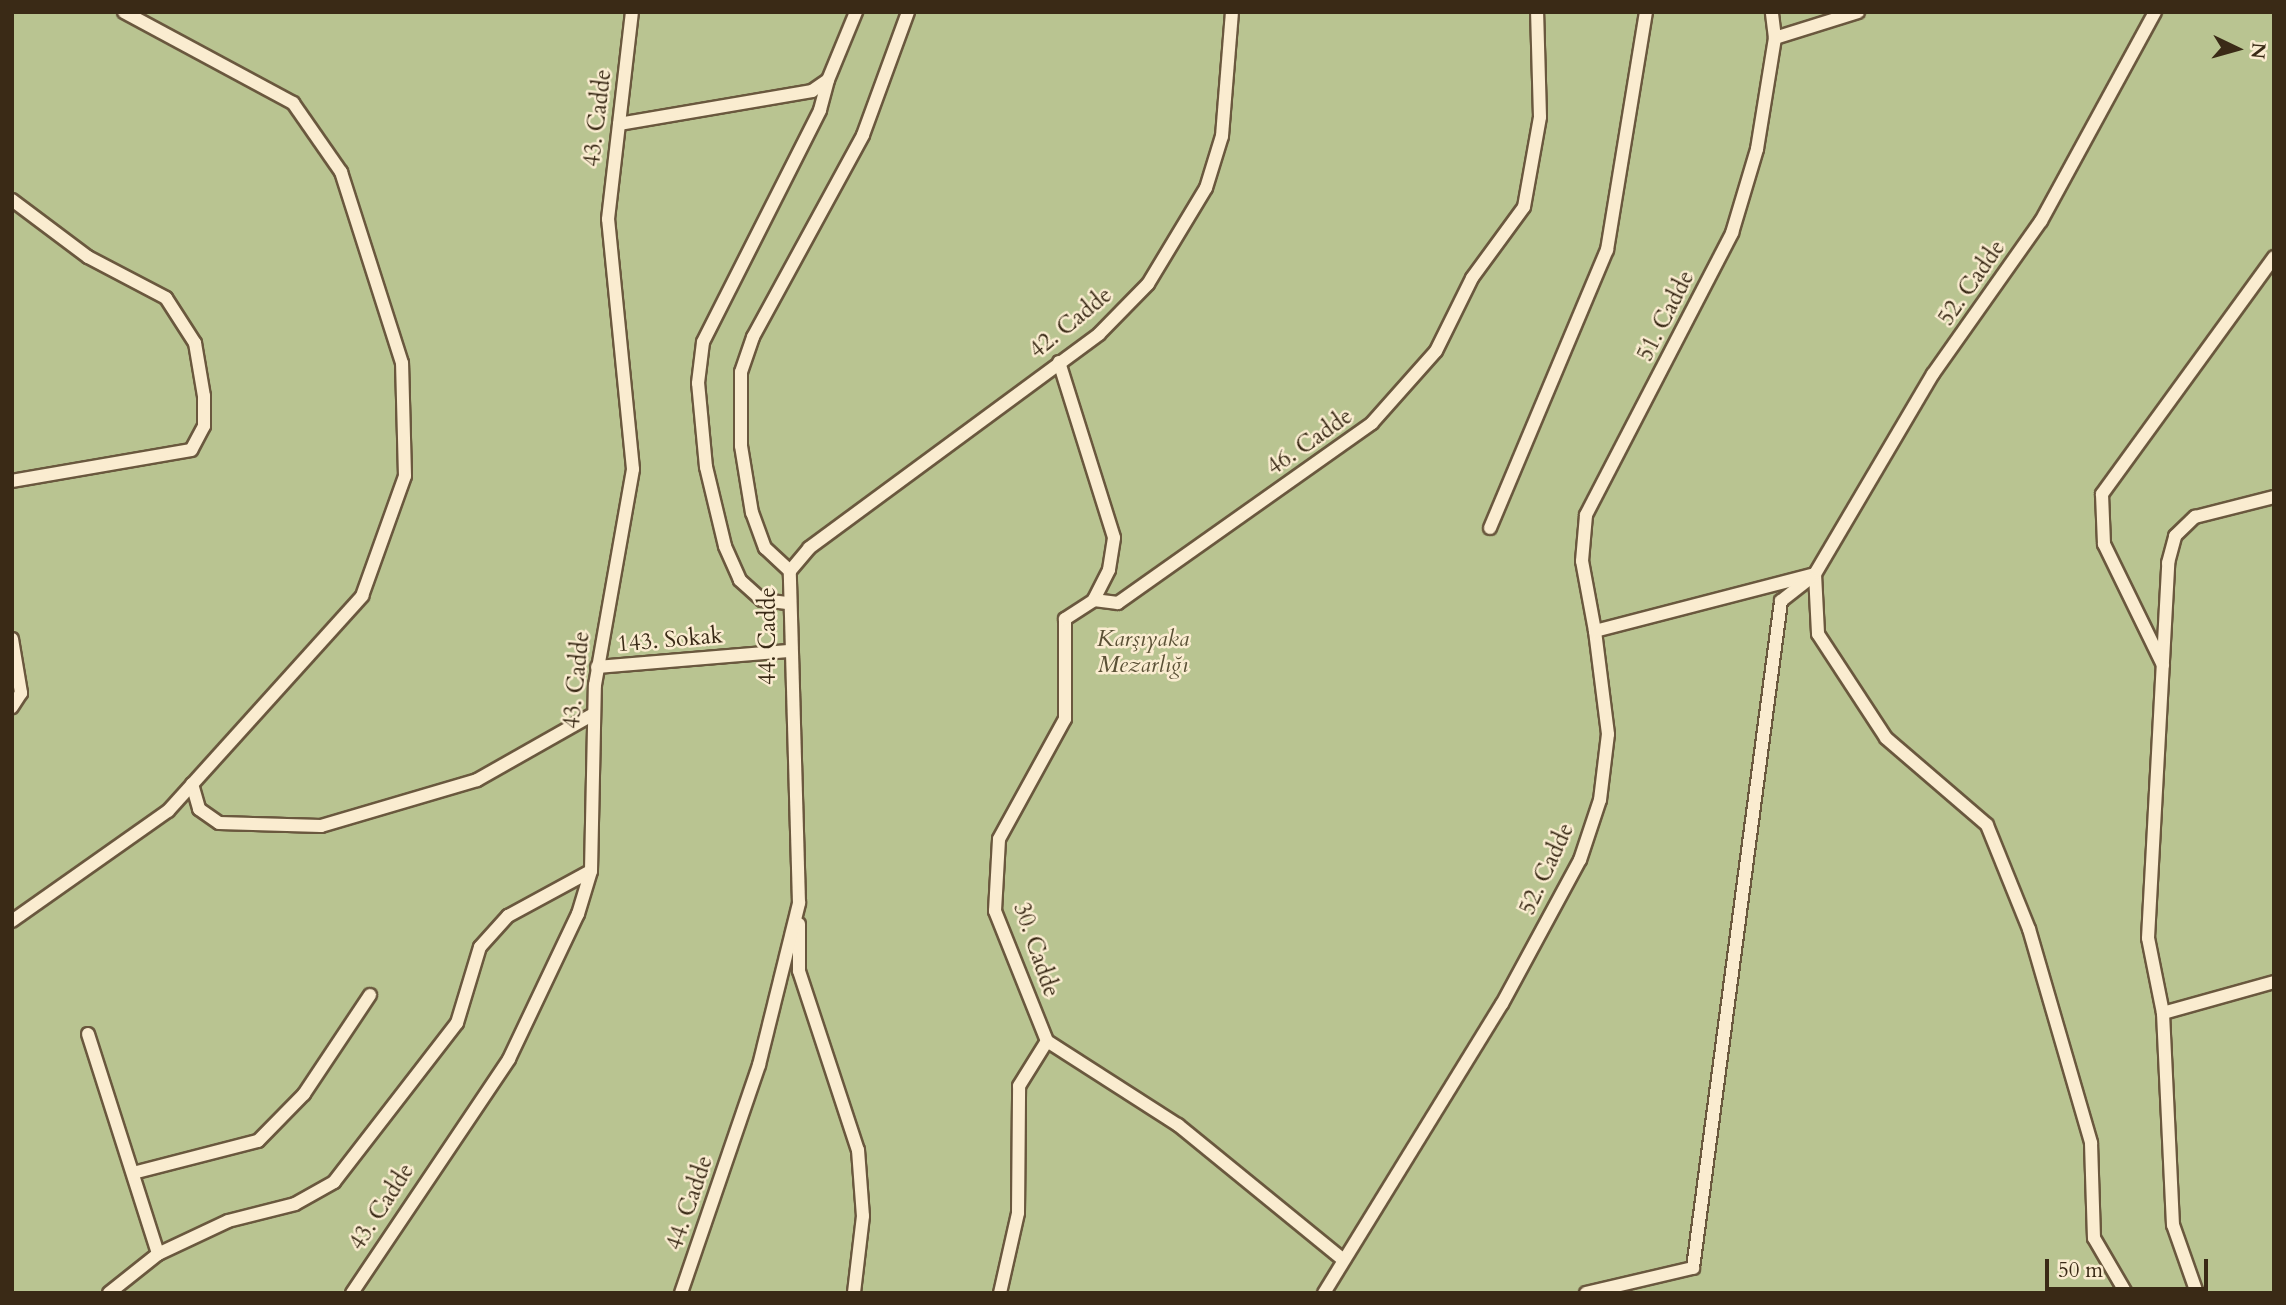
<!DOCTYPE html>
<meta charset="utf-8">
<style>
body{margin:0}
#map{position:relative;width:2286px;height:1305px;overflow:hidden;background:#f8e2b6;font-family:Cardo,serif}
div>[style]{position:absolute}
.green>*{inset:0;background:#b9c491;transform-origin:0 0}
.roads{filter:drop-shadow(2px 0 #6a583e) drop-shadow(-2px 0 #6a583e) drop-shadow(0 2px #6a583e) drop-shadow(0 -2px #6a583e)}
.service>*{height:12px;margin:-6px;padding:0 6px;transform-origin:6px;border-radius:6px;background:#faecd0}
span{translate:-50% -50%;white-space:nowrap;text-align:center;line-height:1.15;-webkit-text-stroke:5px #faecd0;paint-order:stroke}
.street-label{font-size:23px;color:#3a2a16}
.park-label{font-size:23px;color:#5a5035;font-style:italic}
.frame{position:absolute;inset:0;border:14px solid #3a2a16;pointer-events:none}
.north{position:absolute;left:2202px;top:14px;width:70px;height:70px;-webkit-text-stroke:5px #faecd0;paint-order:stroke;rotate:95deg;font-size:19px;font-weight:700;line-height:28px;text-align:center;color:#3a2a16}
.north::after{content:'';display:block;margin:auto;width:24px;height:32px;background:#3a2a16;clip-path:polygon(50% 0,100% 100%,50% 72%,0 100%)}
.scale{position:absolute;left:2045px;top:1259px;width:163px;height:32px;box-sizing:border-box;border:4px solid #3a2a16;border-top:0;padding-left:9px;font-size:21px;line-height:24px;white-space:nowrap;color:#3a2a16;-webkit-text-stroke:5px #faecd0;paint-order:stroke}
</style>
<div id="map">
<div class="green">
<i style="left:12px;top:12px;width:2262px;height:1281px"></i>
</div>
<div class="roads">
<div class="service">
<i style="left:1775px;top:38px;width:87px;rotate:-17.4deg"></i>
<i style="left:619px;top:124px;width:196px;rotate:-9.7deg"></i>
<i style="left:812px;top:91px;width:19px;rotate:-35deg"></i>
<i style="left:828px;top:80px;width:74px;rotate:-67.6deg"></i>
<i style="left:12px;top:200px;width:95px;rotate:36.9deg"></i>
<i style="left:88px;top:257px;width:88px;rotate:27.7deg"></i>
<i style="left:166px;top:298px;width:54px;rotate:57.2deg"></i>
<i style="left:195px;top:343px;width:54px;rotate:80.4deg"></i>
<i style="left:204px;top:396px;width:30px;rotate:90deg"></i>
<i style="left:204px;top:426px;width:27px;rotate:118deg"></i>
<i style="left:191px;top:450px;width:182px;rotate:170.2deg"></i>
<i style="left:1059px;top:362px;width:184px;rotate:72.6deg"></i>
<i style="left:1114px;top:538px;width:32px;rotate:99deg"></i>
<i style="left:1109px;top:570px;width:34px;rotate:117deg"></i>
<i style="left:1094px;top:600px;width:24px;rotate:7deg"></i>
<i style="left:1118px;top:603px;width:311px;rotate:-35.3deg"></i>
<i style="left:1372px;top:423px;width:96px;rotate:-48.4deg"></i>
<i style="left:1436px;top:351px;width:81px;rotate:-63.7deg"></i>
<i style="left:1472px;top:278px;width:88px;rotate:-53.8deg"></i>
<i style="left:1524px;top:207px;width:91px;rotate:-79.9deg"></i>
<i style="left:1540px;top:117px;width:105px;rotate:-91.6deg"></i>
<i style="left:1490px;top:528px;width:302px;rotate:-67.2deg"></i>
<i style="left:1607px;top:250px;width:241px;rotate:-80.7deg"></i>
<i style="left:790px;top:571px;width:30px;rotate:-50deg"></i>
<i style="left:809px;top:548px;width:360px;rotate:-36.4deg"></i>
<i style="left:1099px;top:334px;width:70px;rotate:-45.6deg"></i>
<i style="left:1148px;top:284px;width:112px;rotate:-58.9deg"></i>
<i style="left:1206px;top:188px;width:54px;rotate:-72.9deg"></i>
<i style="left:1222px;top:136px;width:124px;rotate:-85.4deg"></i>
<i style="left:790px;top:571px;width:34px;rotate:-137deg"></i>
<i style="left:765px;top:548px;width:37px;rotate:-110deg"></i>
<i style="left:752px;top:513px;width:68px;rotate:-99.3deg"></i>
<i style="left:741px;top:446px;width:74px;rotate:-90deg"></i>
<i style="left:741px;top:372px;width:37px;rotate:-71deg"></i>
<i style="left:753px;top:337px;width:230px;rotate:-61.4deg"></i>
<i style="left:863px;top:135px;width:131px;rotate:-69.9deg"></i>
<i style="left:1815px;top:574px;width:60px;rotate:87.1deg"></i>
<i style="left:1818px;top:634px;width:124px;rotate:56.8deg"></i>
<i style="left:1886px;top:738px;width:133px;rotate:40.7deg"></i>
<i style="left:1987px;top:825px;width:112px;rotate:68deg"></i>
<i style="left:2029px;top:929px;width:223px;rotate:73.8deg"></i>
<i style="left:2091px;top:1143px;width:95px;rotate:88.2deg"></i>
<i style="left:2094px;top:1238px;width:64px;rotate:59.8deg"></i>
<i style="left:787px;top:603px;width:25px;rotate:-173deg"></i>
<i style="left:762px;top:600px;width:30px;rotate:-138deg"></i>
<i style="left:740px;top:580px;width:37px;rotate:-114deg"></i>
<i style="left:725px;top:546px;width:81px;rotate:-103.5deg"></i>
<i style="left:706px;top:467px;width:84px;rotate:-95.4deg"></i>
<i style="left:698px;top:383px;width:41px;rotate:-83deg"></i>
<i style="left:703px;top:342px;width:260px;rotate:-63.2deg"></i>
<i style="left:820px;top:110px;width:31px;rotate:-75deg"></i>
<i style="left:1595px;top:631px;width:71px;rotate:-100.5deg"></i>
<i style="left:1582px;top:561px;width:46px;rotate:-85deg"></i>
<i style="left:1586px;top:515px;width:318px;rotate:-62.6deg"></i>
<i style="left:1732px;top:233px;width:88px;rotate:-73.4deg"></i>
<i style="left:1757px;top:149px;width:112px;rotate:-80.8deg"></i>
<i style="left:1775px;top:38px;width:26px;rotate:-97deg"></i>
<i style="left:12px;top:639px;width:55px;rotate:80.5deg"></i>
<i style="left:21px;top:693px;width:17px;rotate:123deg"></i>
<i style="left:2163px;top:665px;width:135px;rotate:-116deg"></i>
<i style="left:2104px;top:544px;width:50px;rotate:-92.3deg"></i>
<i style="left:2102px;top:494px;width:293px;rotate:-54deg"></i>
<i style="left:597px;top:667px;width:192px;rotate:-4.8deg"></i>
<i style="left:192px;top:784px;width:26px;rotate:74deg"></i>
<i style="left:199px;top:809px;width:24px;rotate:35deg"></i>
<i style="left:219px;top:823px;width:102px;rotate:1.7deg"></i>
<i style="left:321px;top:826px;width:163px;rotate:-16.4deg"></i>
<i style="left:477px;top:780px;width:132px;rotate:-29.5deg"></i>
<i style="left:12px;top:921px;width:191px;rotate:-35.2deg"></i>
<i style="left:168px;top:811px;width:290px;rotate:-47.9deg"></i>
<i style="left:362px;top:596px;width:127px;rotate:-70.3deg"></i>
<i style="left:405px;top:476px;width:113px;rotate:-91.5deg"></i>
<i style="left:402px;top:363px;width:201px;rotate:-107.7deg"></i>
<i style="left:341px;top:172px;width:84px;rotate:-124.8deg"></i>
<i style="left:293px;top:103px;width:192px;rotate:-151.7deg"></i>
<i style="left:799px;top:924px;width:47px;rotate:90deg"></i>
<i style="left:799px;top:971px;width:188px;rotate:71.8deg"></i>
<i style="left:858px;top:1150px;width:66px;rotate:85.7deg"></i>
<i style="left:863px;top:1216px;width:78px;rotate:96.7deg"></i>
<i style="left:2163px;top:1013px;width:115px;rotate:-15.6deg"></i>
<i style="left:88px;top:1034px;width:231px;rotate:72.3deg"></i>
<i style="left:1047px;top:1041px;width:156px;rotate:32.7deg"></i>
<i style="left:1178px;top:1125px;width:210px;rotate:39.2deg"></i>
<i style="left:133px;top:1173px;width:129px;rotate:-14.4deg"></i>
<i style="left:258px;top:1141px;width:66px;rotate:-45.6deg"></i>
<i style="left:304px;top:1094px;width:119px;rotate:-56.3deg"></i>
<i style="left:109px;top:1293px;width:63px;rotate:-38.5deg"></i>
<i style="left:158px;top:1254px;width:77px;rotate:-25.2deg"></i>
<i style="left:228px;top:1221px;width:69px;rotate:-14.2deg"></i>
<i style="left:295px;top:1204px;width:45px;rotate:-29.4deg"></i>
<i style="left:334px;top:1182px;width:201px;rotate:-52.3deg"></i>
<i style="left:457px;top:1023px;width:79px;rotate:-73.2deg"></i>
<i style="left:480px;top:947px;width:42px;rotate:-47.9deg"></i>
<i style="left:508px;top:916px;width:94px;rotate:-28.5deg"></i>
<i style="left:352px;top:1293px;width:282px;rotate:-56.1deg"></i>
<i style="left:509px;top:1059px;width:161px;rotate:-64.6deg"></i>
<i style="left:578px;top:914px;width:45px;rotate:-73.2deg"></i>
<i style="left:591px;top:871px;width:186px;rotate:-88.8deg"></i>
<i style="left:595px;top:685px;width:219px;rotate:-80deg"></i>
<i style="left:633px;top:469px;width:251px;rotate:-95.7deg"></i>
<i style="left:608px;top:219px;width:208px;rotate:-83.4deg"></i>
<i style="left:681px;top:1293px;width:241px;rotate:-71.1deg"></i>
<i style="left:759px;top:1065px;width:167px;rotate:-76.1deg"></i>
<i style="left:799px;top:903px;width:332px;rotate:-91.6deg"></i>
<i style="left:1000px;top:1293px;width:82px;rotate:-77.3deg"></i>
<i style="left:1018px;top:1213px;width:127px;rotate:-89.5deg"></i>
<i style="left:1019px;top:1086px;width:53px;rotate:-58.1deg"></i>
<i style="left:1047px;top:1041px;width:140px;rotate:-111.8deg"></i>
<i style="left:995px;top:911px;width:72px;rotate:-86.8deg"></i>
<i style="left:999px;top:839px;width:137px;rotate:-61.2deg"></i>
<i style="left:1065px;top:719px;width:100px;rotate:-90deg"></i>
<i style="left:1065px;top:619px;width:35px;rotate:-33deg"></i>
<i style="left:1324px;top:1293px;width:339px;rotate:-58.4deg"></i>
<i style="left:1502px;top:1004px;width:164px;rotate:-61.6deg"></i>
<i style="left:1580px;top:860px;width:63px;rotate:-71.6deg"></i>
<i style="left:1600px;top:800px;width:66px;rotate:-83.1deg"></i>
<i style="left:1608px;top:734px;width:104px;rotate:-97.2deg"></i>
<i style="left:1595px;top:631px;width:227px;rotate:-14.5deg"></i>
<i style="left:1815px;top:574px;width:232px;rotate:-59.5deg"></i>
<i style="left:1933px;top:374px;width:187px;rotate:-54.8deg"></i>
<i style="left:2041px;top:221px;width:238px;rotate:-61.4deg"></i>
<i style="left:1586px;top:1293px;width:110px;rotate:-13.2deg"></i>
<i style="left:1693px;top:1268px;width:673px;rotate:-82.48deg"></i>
<i style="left:1781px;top:601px;width:37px;rotate:-38deg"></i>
<i style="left:2197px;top:1293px;width:72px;rotate:-109.4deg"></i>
<i style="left:2173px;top:1225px;width:212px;rotate:-92.7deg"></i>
<i style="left:2163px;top:1013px;width:76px;rotate:-101.3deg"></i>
<i style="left:2148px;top:938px;width:376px;rotate:-86.9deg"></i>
<i style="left:2168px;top:563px;width:28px;rotate:-75deg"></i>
<i style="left:2175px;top:536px;width:28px;rotate:-44deg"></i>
<i style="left:2195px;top:517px;width:81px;rotate:-14.2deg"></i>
</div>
</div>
<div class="street-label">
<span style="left:598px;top:118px;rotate:-83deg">43. Cadde</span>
<span style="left:1972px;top:283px;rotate:-55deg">52. Cadde</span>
<span style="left:1666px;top:316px;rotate:-63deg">51. Cadde</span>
<span style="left:1071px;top:323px;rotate:-39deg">42. Cadde</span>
<span style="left:1310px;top:442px;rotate:-35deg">46. Cadde</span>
<span style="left:768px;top:636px;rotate:-90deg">44. Cadde</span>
<span style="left:670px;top:640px;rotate:-5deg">143. Sokak</span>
<span style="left:577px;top:680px;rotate:-84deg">43. Cadde</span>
<span style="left:1547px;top:869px;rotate:-65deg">52. Cadde</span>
<span style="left:1036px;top:950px;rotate:71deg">30. Cadde</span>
<span style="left:690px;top:1203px;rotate:-71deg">44. Cadde</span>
<span style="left:382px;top:1207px;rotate:-57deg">43. Cadde</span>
</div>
<div class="park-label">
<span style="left:1143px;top:652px">Karşıyaka<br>Mezarlığı</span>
</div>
<div class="frame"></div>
<div class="north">N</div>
<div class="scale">50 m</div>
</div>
